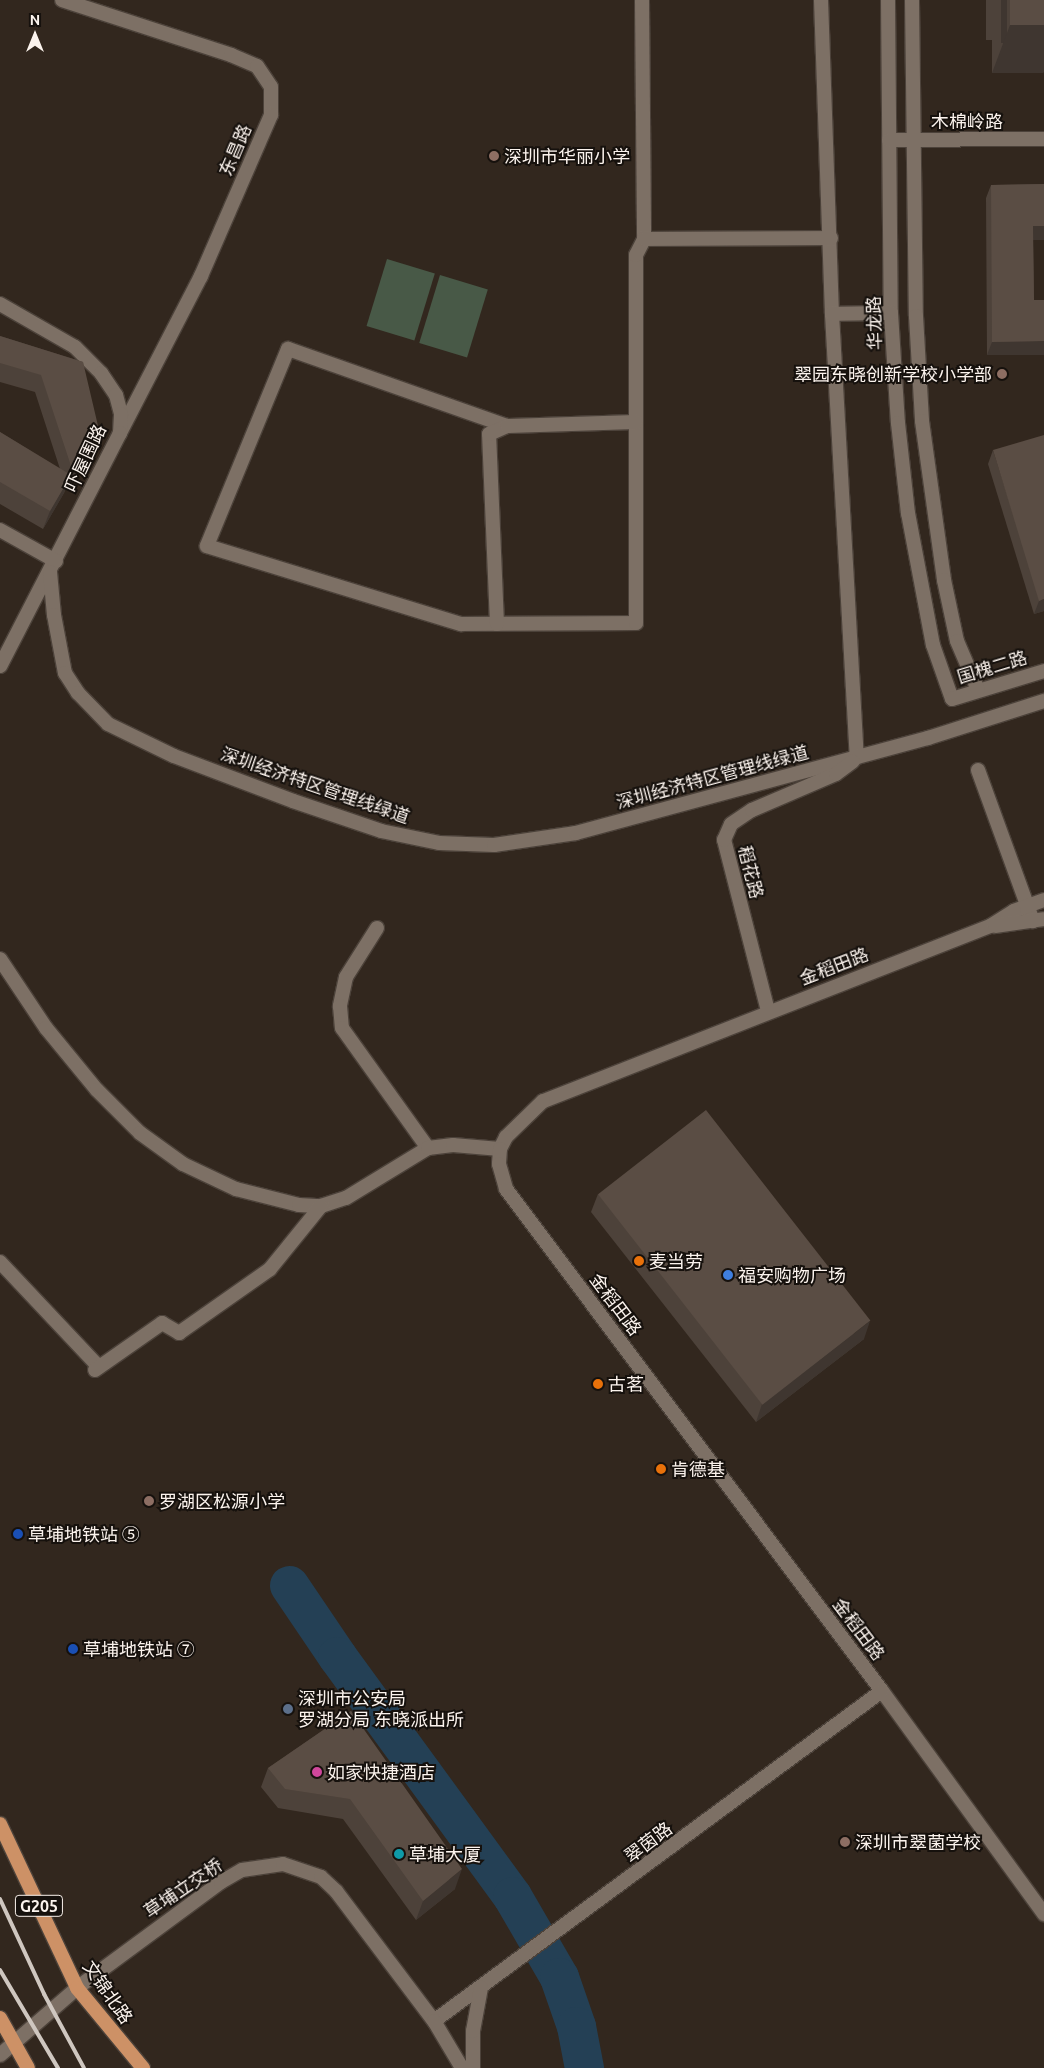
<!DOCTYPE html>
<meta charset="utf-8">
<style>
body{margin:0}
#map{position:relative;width:1044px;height:2068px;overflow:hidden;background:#32271e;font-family:Ubuntu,"Noto Sans SC",sans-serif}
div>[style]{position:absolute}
.green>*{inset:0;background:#485947;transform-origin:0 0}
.river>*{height:39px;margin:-19.5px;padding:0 19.5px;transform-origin:19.5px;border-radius:19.5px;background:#244055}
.roads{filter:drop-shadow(1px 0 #4c423a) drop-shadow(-1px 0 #4c423a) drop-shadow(0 1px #4c423a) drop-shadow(0 -1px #4c423a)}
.minor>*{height:14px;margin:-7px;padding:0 7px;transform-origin:7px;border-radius:7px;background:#7d7065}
.tertiary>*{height:14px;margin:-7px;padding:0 7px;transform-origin:7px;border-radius:7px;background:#7d7065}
.trunk>*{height:14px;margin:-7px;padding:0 7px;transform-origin:7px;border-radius:7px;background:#cd9166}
.rail>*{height:4px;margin:-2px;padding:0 2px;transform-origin:2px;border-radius:2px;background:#cfc7c0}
.wall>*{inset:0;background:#4d423a}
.shaded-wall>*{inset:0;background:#3f3630;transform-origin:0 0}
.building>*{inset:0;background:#5a4d44;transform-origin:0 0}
.dots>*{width:14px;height:14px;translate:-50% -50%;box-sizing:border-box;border:2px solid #16110d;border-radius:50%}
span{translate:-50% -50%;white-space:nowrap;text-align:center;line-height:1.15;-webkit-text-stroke:4px #16110d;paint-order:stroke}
.shield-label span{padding:1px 4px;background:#16110d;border:1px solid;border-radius:4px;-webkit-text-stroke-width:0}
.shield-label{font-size:16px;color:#fbf3ed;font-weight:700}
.street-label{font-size:18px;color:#fbf3ed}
.poi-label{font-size:18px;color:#fbf3ed}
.left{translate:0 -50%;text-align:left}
.right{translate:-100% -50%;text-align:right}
.north{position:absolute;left:10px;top:10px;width:50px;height:50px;-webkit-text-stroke:4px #16110d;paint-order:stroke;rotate:0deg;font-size:14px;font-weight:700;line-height:20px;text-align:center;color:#fbf3ed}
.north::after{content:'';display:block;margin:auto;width:18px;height:22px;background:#fbf3ed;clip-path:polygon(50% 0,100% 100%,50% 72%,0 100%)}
</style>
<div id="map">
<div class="green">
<i style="left:387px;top:259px;width:50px;height:70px;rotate:17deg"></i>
<i style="left:440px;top:275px;width:50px;height:71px;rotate:17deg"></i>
</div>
<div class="river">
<i style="left:289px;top:1585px;width:86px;rotate:55.9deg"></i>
<i style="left:337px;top:1656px;width:297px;rotate:53.9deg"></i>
<i style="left:512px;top:1896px;width:94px;rotate:59.9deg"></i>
<i style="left:559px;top:1977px;width:52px;rotate:70.9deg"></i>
<i style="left:576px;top:2026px;width:43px;rotate:79.2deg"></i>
</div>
<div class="roads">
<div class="minor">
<i style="left:62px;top:0;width:178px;rotate:18deg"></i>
<i style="left:231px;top:55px;width:28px;rotate:23deg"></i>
<i style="left:257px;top:66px;width:25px;rotate:56deg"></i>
<i style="left:271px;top:87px;width:28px;rotate:90deg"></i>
<i style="left:271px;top:115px;width:176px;rotate:113.5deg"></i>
<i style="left:201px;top:276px;width:177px;rotate:117.3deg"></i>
<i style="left:642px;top:0;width:239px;rotate:89.5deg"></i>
<i style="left:821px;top:0;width:314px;rotate:88deg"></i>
<i style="left:832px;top:314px;width:444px;rotate:86.8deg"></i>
<i style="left:888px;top:0;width:313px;rotate:89.5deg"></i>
<i style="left:891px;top:313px;width:110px;rotate:86.4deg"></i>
<i style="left:898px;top:423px;width:91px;rotate:83.7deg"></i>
<i style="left:908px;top:513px;width:134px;rotate:79.3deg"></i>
<i style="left:933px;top:645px;width:57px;rotate:70.6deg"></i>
<i style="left:952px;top:699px;width:96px;rotate:-16.9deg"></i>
<i style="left:912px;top:0;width:316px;rotate:89.3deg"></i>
<i style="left:916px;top:316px;width:105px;rotate:86.7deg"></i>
<i style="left:922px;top:421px;width:161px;rotate:82.1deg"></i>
<i style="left:944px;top:580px;width:62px;rotate:78deg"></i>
<i style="left:957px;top:641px;width:53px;rotate:66.8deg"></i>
<i style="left:889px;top:140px;width:155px;rotate:-0.4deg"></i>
<i style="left:0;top:304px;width:86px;rotate:29.8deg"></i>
<i style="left:75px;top:347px;width:37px;rotate:45deg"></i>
<i style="left:101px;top:373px;width:27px;rotate:56deg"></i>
<i style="left:116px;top:395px;width:20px;rotate:75deg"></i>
<i style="left:121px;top:414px;width:19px;rotate:93deg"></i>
<i style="left:120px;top:433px;width:262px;rotate:117.2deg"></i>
<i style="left:832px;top:314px;width:59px;rotate:-1deg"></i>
<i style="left:507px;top:426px;width:232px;rotate:-160.6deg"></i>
<i style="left:288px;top:349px;width:213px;rotate:112.4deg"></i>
<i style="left:207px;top:546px;width:266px;rotate:17.1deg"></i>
<i style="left:461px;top:624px;width:175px;rotate:-0.3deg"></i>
<i style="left:636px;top:623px;width:368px;rotate:-90deg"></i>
<i style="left:636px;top:255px;width:18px;rotate:-63deg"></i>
<i style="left:644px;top:239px;width:187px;rotate:-0.3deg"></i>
<i style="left:0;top:530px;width:64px;rotate:29deg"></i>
<i style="left:50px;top:572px;width:43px;rotate:84.7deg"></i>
<i style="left:54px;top:615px;width:59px;rotate:79.3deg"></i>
<i style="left:65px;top:673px;width:24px;rotate:57deg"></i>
<i style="left:78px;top:693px;width:43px;rotate:45.9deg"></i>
<i style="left:108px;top:724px;width:73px;rotate:25.9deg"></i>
<i style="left:174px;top:756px;width:127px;rotate:20.7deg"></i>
<i style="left:293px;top:801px;width:93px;rotate:18.8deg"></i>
<i style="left:381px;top:831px;width:59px;rotate:11.7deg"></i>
<i style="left:439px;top:843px;width:55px;rotate:2.1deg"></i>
<i style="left:494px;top:845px;width:83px;rotate:-8.3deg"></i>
<i style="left:576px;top:833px;width:365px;rotate:-15.1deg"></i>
<i style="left:928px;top:738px;width:122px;rotate:-17.7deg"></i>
<i style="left:497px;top:624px;width:190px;rotate:-92.4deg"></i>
<i style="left:489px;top:434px;width:20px;rotate:-24deg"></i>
<i style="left:507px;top:426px;width:129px;rotate:-1.8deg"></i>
<i style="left:978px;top:770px;width:161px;rotate:70deg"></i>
<i style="left:377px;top:928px;width:58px;rotate:122.3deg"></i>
<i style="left:346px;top:977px;width:30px;rotate:102deg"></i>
<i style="left:340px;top:1006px;width:22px;rotate:85deg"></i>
<i style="left:342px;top:1028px;width:148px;rotate:54.4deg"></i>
<i style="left:0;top:959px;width:83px;rotate:56.3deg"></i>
<i style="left:46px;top:1028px;width:80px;rotate:50.6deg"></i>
<i style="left:97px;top:1090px;width:61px;rotate:45deg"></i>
<i style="left:140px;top:1133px;width:53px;rotate:35.8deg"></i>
<i style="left:183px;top:1164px;width:59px;rotate:25.3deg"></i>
<i style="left:236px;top:1189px;width:65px;rotate:14.3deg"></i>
<i style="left:299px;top:1205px;width:22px;rotate:3deg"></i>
<i style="left:321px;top:1206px;width:26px;rotate:-18deg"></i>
<i style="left:346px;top:1198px;width:96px;rotate:-31.4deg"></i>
<i style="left:428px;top:1148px;width:25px;rotate:-7deg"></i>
<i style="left:453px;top:1145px;width:47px;rotate:4.9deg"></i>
<i style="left:768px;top:1011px;width:177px;rotate:-104.4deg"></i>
<i style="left:724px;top:840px;width:17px;rotate:-66deg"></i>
<i style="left:731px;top:824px;width:25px;rotate:-34deg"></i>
<i style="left:752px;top:810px;width:91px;rotate:-23.2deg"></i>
<i style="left:836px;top:774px;width:21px;rotate:-37deg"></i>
<i style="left:0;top:1262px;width:144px;rotate:46.7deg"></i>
<i style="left:95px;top:1370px;width:82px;rotate:-35deg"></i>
<i style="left:162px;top:1323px;width:20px;rotate:30deg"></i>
<i style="left:179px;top:1333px;width:111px;rotate:-35.1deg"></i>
<i style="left:270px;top:1269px;width:81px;rotate:-51deg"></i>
</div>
<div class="tertiary">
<i style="left:1044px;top:900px;width:32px;rotate:160deg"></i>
<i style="left:1014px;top:911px;width:28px;rotate:148deg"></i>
<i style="left:990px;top:926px;width:480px;rotate:158.6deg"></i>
<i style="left:543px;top:1101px;width:52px;rotate:135.8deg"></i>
<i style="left:506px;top:1137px;width:13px;rotate:117deg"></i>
<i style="left:500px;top:1149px;width:15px;rotate:94deg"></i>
<i style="left:499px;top:1164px;width:26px;rotate:74deg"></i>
<i style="left:506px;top:1189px;width:627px;rotate:53.17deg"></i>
<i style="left:882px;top:1691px;width:276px;rotate:54deg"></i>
<i style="left:995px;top:926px;width:49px;rotate:-8.1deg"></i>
<i style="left:434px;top:2021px;width:556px;rotate:-36.38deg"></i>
<i style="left:0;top:2055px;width:102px;rotate:-41deg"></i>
<i style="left:77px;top:1988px;width:179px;rotate:-36.4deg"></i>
<i style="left:221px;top:1882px;width:24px;rotate:-30deg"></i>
<i style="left:242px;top:1870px;width:41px;rotate:-8.3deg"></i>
<i style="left:283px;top:1864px;width:40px;rotate:18.9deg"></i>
<i style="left:321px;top:1877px;width:21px;rotate:43deg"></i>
<i style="left:336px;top:1891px;width:163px;rotate:53deg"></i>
<i style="left:434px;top:2021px;width:55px;rotate:59.2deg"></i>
<i style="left:473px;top:2068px;width:37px;rotate:-90deg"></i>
<i style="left:473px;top:2031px;width:44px;rotate:-79.5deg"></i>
</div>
<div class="trunk">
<i style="left:0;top:1824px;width:181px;rotate:64.8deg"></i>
<i style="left:77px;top:1988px;width:104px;rotate:50.5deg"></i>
<i style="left:0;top:2018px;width:57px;rotate:60.8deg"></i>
</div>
</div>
<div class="rail">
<i style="left:0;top:1899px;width:105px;rotate:65.1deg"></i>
<i style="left:44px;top:1994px;width:84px;rotate:61.6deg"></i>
<i style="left:0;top:1970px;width:114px;rotate:59.4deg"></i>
</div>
<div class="wall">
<i style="clip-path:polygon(986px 0,1044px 0,1044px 71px,1043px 73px,992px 73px,992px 40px,986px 40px)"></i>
<i style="clip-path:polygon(1044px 184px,1044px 240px,1033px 240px,1034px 300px,1044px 300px,1044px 355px,987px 355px,986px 198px,991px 185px)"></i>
<i style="clip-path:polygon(0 336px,83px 362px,93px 447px,67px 489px,66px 488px,64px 493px,43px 529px,0 504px,0 432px,60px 469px,35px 392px,0 382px)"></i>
<i style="clip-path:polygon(993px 450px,1044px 611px,1034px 614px,988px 464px)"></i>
<i style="clip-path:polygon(598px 1194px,864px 1339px,756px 1422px,591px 1212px)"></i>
<i style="clip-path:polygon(351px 1711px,455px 1889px,416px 1920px,343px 1819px,278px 1808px,261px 1787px,268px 1768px)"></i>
</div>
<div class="shaded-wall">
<i style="left:1001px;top:0;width:6px;height:43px"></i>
<i style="clip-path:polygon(1010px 25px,1044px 25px,1044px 71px,1043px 73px,992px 73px)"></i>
<i style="clip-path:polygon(1033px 226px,1044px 226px,1044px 240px,1028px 240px)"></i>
<i style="clip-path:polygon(1044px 341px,1044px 355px,987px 355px,992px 342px)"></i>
<i style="clip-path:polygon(99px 430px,93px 447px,67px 489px,73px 472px)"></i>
<i style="clip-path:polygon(71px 475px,64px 493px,43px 529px,50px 511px)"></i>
<i style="clip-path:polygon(1044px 599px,1044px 611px,1034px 614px,1039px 601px)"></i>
<i style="clip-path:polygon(870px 1321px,864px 1339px,756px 1422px,762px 1404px)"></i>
<i style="clip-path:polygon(462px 1869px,455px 1889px,416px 1920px,423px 1901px)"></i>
</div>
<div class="building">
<i style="left:1010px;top:0;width:34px;height:25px"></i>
<i style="clip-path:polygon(1044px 184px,1044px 226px,1033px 226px,1034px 300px,1044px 300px,1044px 341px,992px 342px,991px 185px)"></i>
<i style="clip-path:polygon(0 336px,83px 362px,99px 430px,73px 472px,41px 375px,0 363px)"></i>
<i style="clip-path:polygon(0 432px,71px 475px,50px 511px,0 482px)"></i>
<i style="clip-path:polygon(1044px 435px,1044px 599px,1039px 601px,993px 450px)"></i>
<i style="left:706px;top:1110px;width:267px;height:137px;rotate:52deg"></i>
<i style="clip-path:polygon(351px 1711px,462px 1869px,423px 1901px,350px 1799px,285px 1789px,268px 1768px)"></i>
</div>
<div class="dots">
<i style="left:494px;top:156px;background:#8d6e63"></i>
<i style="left:1002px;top:374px;background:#8d6e63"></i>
<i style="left:639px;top:1261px;background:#e8710a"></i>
<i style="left:728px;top:1275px;background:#3f7fe0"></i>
<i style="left:598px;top:1384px;background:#e8710a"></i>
<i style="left:661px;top:1469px;background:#e8710a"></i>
<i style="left:149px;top:1501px;background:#8d6e63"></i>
<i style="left:18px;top:1534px;background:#1a4fb4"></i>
<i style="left:73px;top:1649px;background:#1a4fb4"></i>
<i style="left:288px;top:1709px;background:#5c6f8a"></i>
<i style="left:317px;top:1772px;background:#d1479c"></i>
<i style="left:845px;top:1842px;background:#8d6e63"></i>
<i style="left:399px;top:1854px;background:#0f9aa8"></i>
</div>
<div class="shield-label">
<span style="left:39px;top:1906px">G205</span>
</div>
<div class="street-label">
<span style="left:967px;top:121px">木棉岭路</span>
<span style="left:235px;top:150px;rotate:-67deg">东昌路</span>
<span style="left:874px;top:323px;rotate:-92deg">华龙路</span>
<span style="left:85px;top:458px;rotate:-65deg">吓屋围路</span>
<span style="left:992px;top:667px;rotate:-17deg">国槐二路</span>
<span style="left:712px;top:777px;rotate:-15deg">深圳经济特区管理线绿道</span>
<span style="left:315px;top:785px;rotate:19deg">深圳经济特区管理线绿道</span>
<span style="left:751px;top:872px;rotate:76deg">稻花路</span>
<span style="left:834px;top:966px;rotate:-21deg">金稻田路</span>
<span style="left:616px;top:1304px;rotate:53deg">金稻田路</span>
<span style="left:859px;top:1629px;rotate:53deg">金稻田路</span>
<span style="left:648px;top:1842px;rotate:-37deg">翠茵路</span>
<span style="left:183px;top:1888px;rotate:-34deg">草埔立交桥</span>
<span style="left:108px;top:1992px;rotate:55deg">文锦北路</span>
</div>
<div class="poi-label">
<span class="left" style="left:504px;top:156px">深圳市华丽小学</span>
<span class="right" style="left:992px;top:374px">翠园东晓创新学校小学部</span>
<span class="left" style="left:649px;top:1261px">麦当劳</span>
<span class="left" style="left:738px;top:1275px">福安购物广场</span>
<span class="left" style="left:608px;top:1384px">古茗</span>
<span class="left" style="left:671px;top:1469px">肯德基</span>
<span class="left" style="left:159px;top:1501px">罗湖区松源小学</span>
<span class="left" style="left:28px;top:1534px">草埔地铁站 ⑤</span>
<span class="left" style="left:83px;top:1649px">草埔地铁站 ⑦</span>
<span class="left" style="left:298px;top:1709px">深圳市公安局<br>罗湖分局 东晓派出所</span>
<span class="left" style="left:327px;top:1772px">如家快捷酒店</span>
<span class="left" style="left:855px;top:1842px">深圳市翠菌学校</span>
<span class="left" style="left:409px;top:1854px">草埔大厦</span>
</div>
<div class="north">N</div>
</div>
